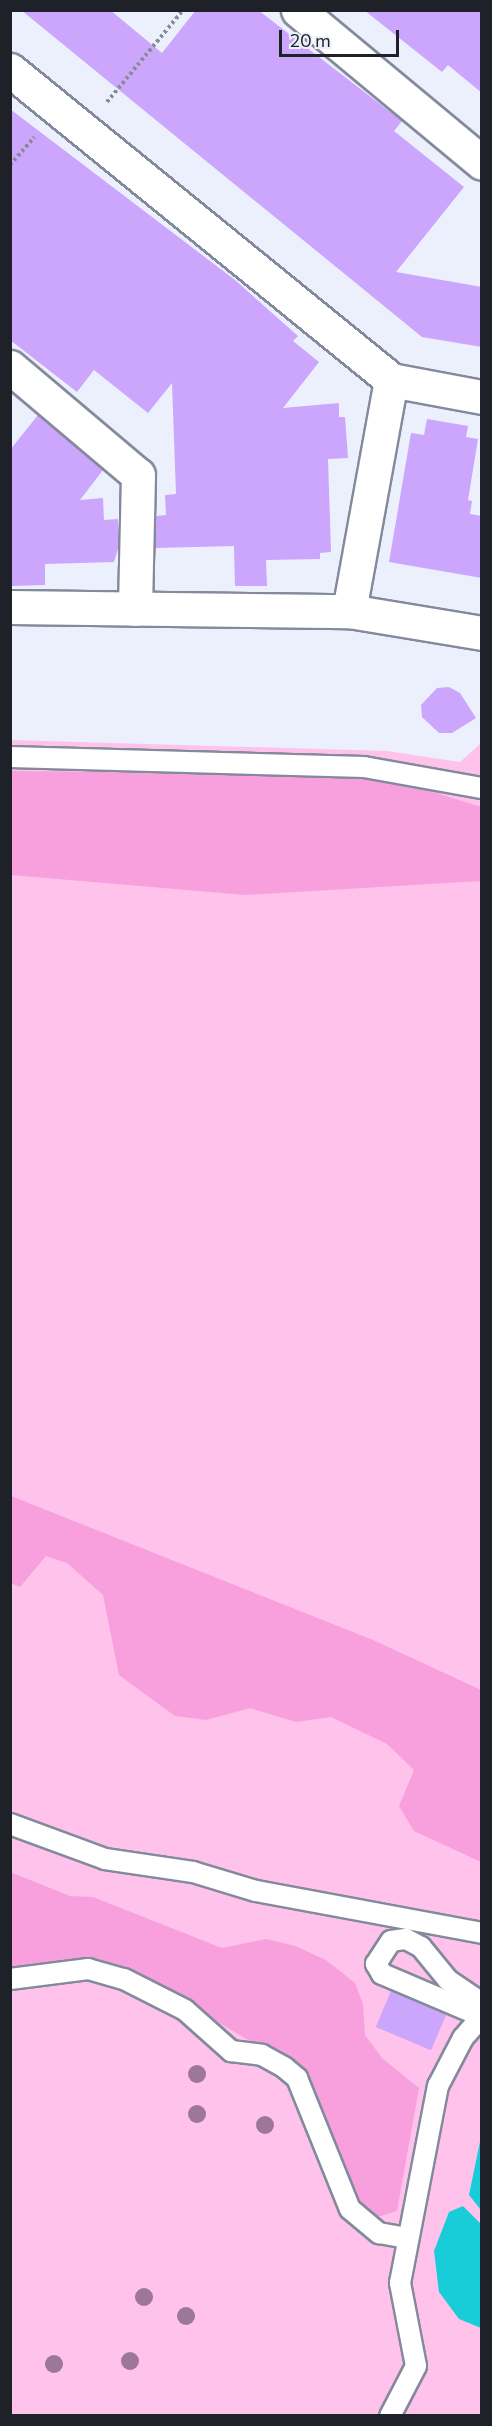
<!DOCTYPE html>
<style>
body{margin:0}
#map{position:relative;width:492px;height:2426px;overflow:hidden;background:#ebf0fc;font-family:Commissioner,sans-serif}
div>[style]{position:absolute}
.green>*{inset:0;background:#fec2eb}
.forest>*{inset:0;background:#f7a0dd}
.water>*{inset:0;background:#18cdd7}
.building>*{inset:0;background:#cca5fd;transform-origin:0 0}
.path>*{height:4px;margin-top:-2px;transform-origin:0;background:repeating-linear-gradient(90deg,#878b95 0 3px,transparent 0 6px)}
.roads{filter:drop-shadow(2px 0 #838a9c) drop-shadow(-2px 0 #838a9c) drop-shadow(0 2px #838a9c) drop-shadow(0 -2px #838a9c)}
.service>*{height:20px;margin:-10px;padding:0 10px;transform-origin:10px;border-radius:10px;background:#fff}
.minor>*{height:33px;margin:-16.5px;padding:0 16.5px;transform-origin:16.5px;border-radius:16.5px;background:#fff}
.trees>*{width:18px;height:18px;margin:-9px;border-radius:50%;background:#9d769c}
span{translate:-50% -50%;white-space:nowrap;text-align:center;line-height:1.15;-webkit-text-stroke:4.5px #ebf0fc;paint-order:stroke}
.frame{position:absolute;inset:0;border:12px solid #1e2128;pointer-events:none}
.scale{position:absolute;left:279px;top:30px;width:120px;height:27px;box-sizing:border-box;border:3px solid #1e2128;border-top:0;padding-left:8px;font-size:18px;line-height:21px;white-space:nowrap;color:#1e2128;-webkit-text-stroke:4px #ebf0fc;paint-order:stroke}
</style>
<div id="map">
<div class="green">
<i style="clip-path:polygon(11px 740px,387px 751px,460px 762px,481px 743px,481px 2415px,11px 2416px)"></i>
</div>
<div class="forest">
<i style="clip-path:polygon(10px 771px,327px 774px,405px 783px,481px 807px,481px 881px,245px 895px,11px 875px)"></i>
<i style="clip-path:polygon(11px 1496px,373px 1640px,481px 1690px,481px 1862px,414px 1831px,399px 1806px,414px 1770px,387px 1744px,331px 1717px,296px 1722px,250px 1708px,206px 1720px,175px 1716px,119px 1675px,103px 1595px,67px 1563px,46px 1556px,20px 1587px,11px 1583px)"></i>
<i style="clip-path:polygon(10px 1872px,70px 1896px,93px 1897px,222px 1948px,266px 1939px,295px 1946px,326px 1960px,355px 1983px,363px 2004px,365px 2035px,382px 2058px,419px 2088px,397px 2211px,374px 2218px,357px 2198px,302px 2075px,279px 2058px,165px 1991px,120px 1972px,81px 1959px,11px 1968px)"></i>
</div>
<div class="water">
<i style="clip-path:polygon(481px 2137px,482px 2210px,481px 2210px,469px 2195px)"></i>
<i style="clip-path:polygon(463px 2206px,481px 2224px,481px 2328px,459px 2319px,439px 2292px,434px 2251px,449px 2212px)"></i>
</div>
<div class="building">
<i style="clip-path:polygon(21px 10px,110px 10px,162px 53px,196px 10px,258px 10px,402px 121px,394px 131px,464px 187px,396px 272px,482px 287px,482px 347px,422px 337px)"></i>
<i style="clip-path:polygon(364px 10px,482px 10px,482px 93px,448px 65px,442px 72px)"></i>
<i style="clip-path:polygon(10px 109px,235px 280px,298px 336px,293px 341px,319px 362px,283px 408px,339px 403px,339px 417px,345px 417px,348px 458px,328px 459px,331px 552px,320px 553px,320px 559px,266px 560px,267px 586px,235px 586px,234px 546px,155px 548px,156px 516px,166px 515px,165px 495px,176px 494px,172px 383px,148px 413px,94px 370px,77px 392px,10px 340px)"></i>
<i style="clip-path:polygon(38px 415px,103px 470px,80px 500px,103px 498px,104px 520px,118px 519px,118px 549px,114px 562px,45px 564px,45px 585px,10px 586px,10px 450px)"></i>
<i style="clip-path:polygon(427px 419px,468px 426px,466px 437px,478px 439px,468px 500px,472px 501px,470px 514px,482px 516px,482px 578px,389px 562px,411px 433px,424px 435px)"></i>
<i style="clip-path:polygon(449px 687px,460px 693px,476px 718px,452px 733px,439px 733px,422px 717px,421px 705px,437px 688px)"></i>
<i style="left:391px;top:1991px;width:60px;height:39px;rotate:23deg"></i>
</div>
<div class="path">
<i style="left:107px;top:102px;width:119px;rotate:-50.4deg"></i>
<i style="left:10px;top:165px;width:37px;rotate:-49deg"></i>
</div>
<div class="roads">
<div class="service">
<i style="left:10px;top:757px;width:354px;rotate:1.6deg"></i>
<i style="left:364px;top:767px;width:120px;rotate:10.1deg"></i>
<i style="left:10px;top:1824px;width:101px;rotate:20.2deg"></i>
<i style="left:105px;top:1859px;width:89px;rotate:8.4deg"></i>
<i style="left:193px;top:1872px;width:66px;rotate:16.8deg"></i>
<i style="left:256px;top:1891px;width:230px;rotate:10.5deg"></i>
<i style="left:10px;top:1979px;width:79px;rotate:-7.3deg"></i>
<i style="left:88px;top:1969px;width:37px;rotate:16deg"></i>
<i style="left:124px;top:1979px;width:68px;rotate:26.9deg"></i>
<i style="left:185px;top:2010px;width:62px;rotate:41.7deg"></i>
<i style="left:231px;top:2051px;width:31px;rotate:7deg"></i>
<i style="left:262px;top:2055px;width:26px;rotate:29deg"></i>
<i style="left:285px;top:2068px;width:16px;rotate:40deg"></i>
<i style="left:297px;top:2078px;width:141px;rotate:68deg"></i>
<i style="left:350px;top:2209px;width:38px;rotate:40deg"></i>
<i style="left:379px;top:2233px;width:29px;rotate:10deg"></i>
<i style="left:481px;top:2016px;width:108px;rotate:-157deg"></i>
<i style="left:382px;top:1974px;width:12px;rotate:-121deg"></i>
<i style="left:376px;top:1964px;width:27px;rotate:-57deg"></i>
<i style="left:391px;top:1941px;width:15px;rotate:-8deg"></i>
<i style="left:406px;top:1939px;width:17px;rotate:28deg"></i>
<i style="left:421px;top:1947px;width:43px;rotate:50.7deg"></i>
<i style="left:448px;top:1980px;width:41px;rotate:34.1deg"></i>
<i style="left:390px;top:2416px;width:56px;rotate:-62.5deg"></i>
<i style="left:416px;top:2366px;width:85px;rotate:-100.9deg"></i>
<i style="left:400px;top:2283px;width:201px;rotate:-79.1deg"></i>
<i style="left:438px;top:2086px;width:54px;rotate:-62.5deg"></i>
<i style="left:463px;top:2038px;width:29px;rotate:-49deg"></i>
</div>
<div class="minor">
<i style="left:298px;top:10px;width:239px;rotate:39.7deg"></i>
<i style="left:10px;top:70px;width:491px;rotate:39.1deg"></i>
<i style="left:391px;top:380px;width:93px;rotate:10.6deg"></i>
<i style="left:10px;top:367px;width:167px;rotate:40.2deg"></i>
<i style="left:138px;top:475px;width:134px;rotate:91.3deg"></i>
<i style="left:10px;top:607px;width:339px;rotate:0.7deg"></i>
<i style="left:349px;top:611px;width:135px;rotate:9.4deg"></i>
<i style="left:349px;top:611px;width:235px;rotate:-79.7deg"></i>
</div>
</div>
<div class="trees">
<i style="left:197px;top:2074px"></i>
<i style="left:197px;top:2114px"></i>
<i style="left:265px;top:2125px"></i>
<i style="left:144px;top:2297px"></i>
<i style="left:186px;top:2316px"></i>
<i style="left:130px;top:2361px"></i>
<i style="left:54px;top:2364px"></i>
</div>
<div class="frame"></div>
<div class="scale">20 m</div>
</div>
